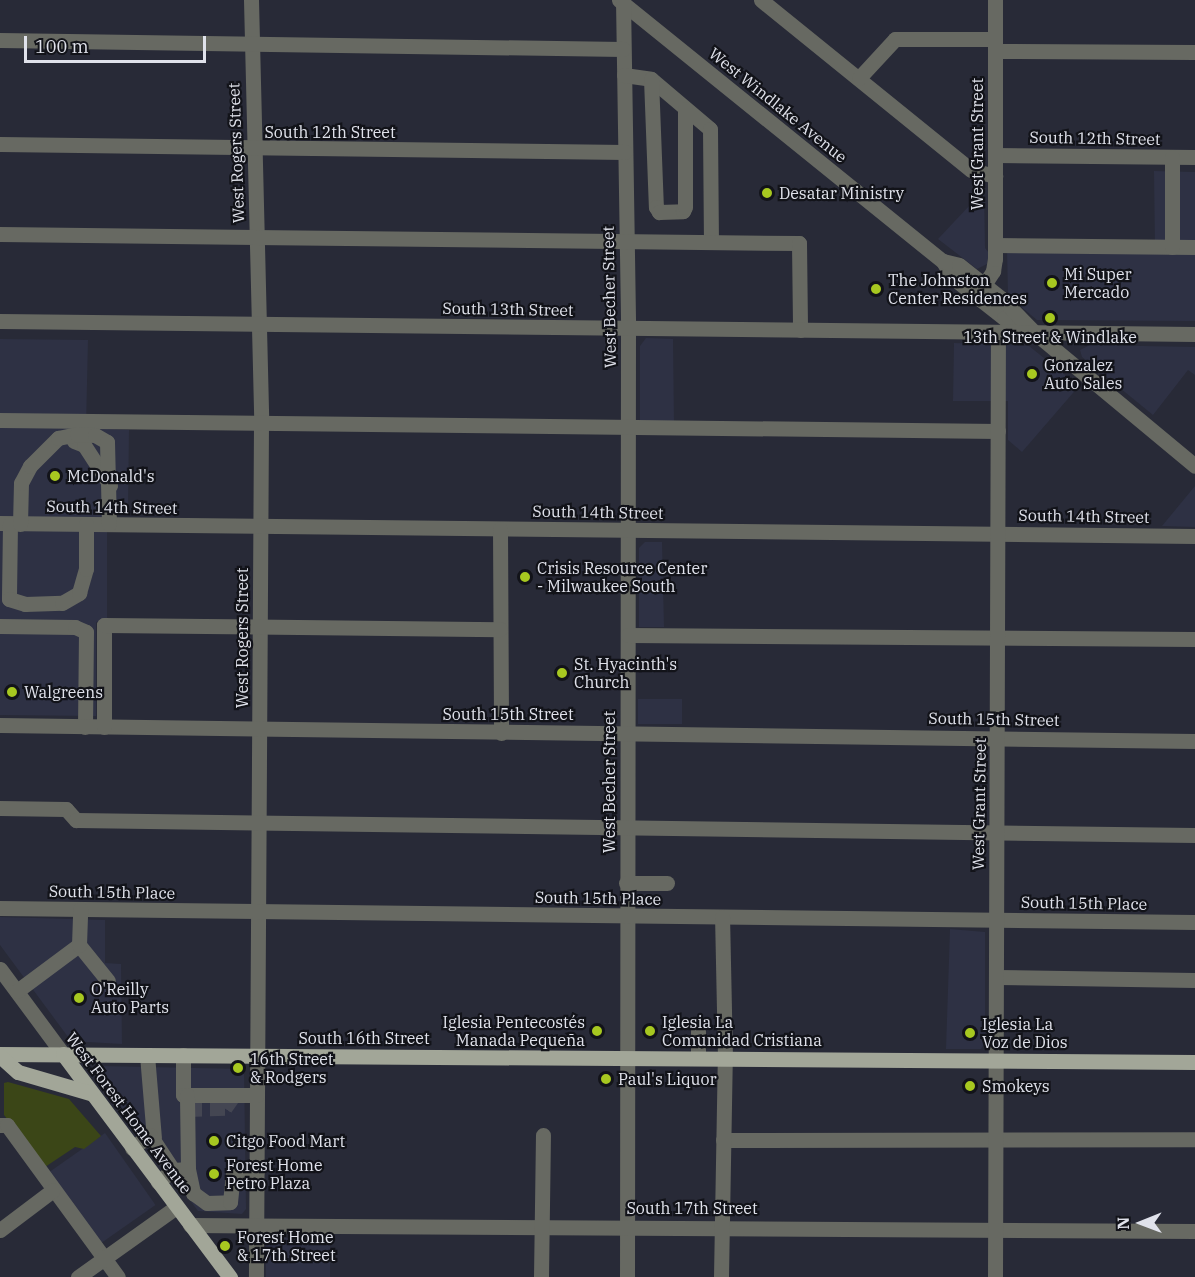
<!DOCTYPE html>
<meta charset="utf-8">
<style>
body{margin:0}
#map{position:relative;width:1195px;height:1277px;overflow:hidden;background:#282a37;font-family:"IBM Plex Serif",serif}
div>[style]{position:absolute}
.built>*{inset:0;background:#2e3144;transform-origin:0 0}
.green>*{inset:0;background:#3b4617}
.minor-tunnel>*{height:15px;margin-top:-7.5px;transform-origin:0;background:repeating-linear-gradient(90deg,#444652 0 15px,transparent 0 23px)}
.minor>*{height:15px;margin:-7.5px;padding:0 7.5px;transform-origin:7.5px;border-radius:7.5px;background:#676962}
.major>*{height:15px;margin:-7.5px;padding:0 7.5px;transform-origin:7.5px;border-radius:7.5px;background:#a2a698}
.dots>*{width:16px;height:16px;translate:-50% -50%;box-sizing:border-box;border:3px solid #121319;border-radius:50%}
span{translate:-50% -50%;white-space:nowrap;text-align:center;line-height:1.15;-webkit-text-stroke:4.5px #121319;paint-order:stroke}
.street-label{font-size:16px;color:#e0e2eb}
.poi-label{font-size:16px;color:#e0e2eb}
.left{translate:0 -50%;text-align:left}
.right{translate:-100% -50%;text-align:right}
.north{position:absolute;left:1111px;top:1193px;width:60px;height:60px;-webkit-text-stroke:4px #121319;paint-order:stroke;rotate:269deg;font-size:16px;font-weight:700;line-height:24px;text-align:center;color:#e0e2eb}
.north::after{content:'';display:block;margin:auto;width:21px;height:27px;background:#e0e2eb;clip-path:polygon(50% 0,100% 100%,50% 72%,0 100%)}
.scale{position:absolute;left:24px;top:36px;width:182px;height:27px;box-sizing:border-box;border:3px solid #e0e2eb;border-top:0;padding-left:8px;font-size:18px;line-height:21px;white-space:nowrap;color:#e0e2eb;-webkit-text-stroke:4px #121319;paint-order:stroke}
</style>
<div id="map">
<div class="built">
<i style="clip-path:polygon(1154px 171px,1195px 172px,1195px 321px,1037px 320px,1008px 296px,1007px 249px,1155px 250px)"></i>
<i style="clip-path:polygon(984px 190px,985px 248px,989px 253px,987px 264px,977px 269px,938px 239px)"></i>
<i style="clip-path:polygon(646px 338px,673px 339px,674px 425px,640px 425px,640px 346px)"></i>
<i style="clip-path:polygon(0 339px,88px 340px,86px 428px,129px 430px,128px 509px,107px 509px,107px 621px,96px 622px,96px 716px,0 715px)"></i>
<i style="clip-path:polygon(954px 343px,1029px 346px,1079px 386px,1022px 452px,1008px 440px,1008px 401px,953px 401px)"></i>
<i style="clip-path:polygon(1090px 345px,1195px 347px,1195px 375px,1188px 370px,1153px 415px,1082px 357px,1080px 350px)"></i>
<i style="clip-path:polygon(1195px 486px,1195px 527px,1162px 526px)"></i>
<i style="clip-path:polygon(645px 542px,662px 542px,664px 627px,639px 627px,639px 548px)"></i>
<i style="left:682px;top:699px;width:25px;height:44px;rotate:90deg"></i>
<i style="clip-path:polygon(0 917px,105px 920px,105px 963px,121px 964px,122px 1044px,71px 1041px,0 945px)"></i>
<i style="clip-path:polygon(950px 929px,985px 932px,985px 1043px,981px 1049px,946px 1049px)"></i>
<i style="clip-path:polygon(100px 1066px,244px 1069px,246px 1209px,242px 1214px,198px 1211px,96px 1075px)"></i>
<i style="left:105px;top:1133px;width:88px;height:71px;rotate:55deg"></i>
<i style="clip-path:polygon(273px 1238px,330px 1238px,330px 1277px,266px 1277px,266px 1246px)"></i>
</div>
<div class="green">
<i style="clip-path:polygon(8px 1082px,69px 1099px,101px 1136px,84px 1149px,75px 1147px,45px 1167px,4px 1115px,4px 1083px)"></i>
</div>
<div class="minor-tunnel">
<i style="left:187px;top:1109px;width:38px;rotate:-2deg"></i>
<i style="left:225px;top:1108px;width:16px;rotate:-55deg"></i>
</div>
<div class="minor">
<i style="left:251px;top:0;width:423px;rotate:88.6deg"></i>
<i style="left:261px;top:423px;width:854px;rotate:90.34deg"></i>
<i style="left:619px;top:0;width:416px;rotate:38.9deg"></i>
<i style="left:943px;top:261px;width:18px;rotate:61deg"></i>
<i style="left:952px;top:277px;width:66px;rotate:38.3deg"></i>
<i style="left:1004px;top:318px;width:29px;rotate:27deg"></i>
<i style="left:623px;top:0;width:328px;rotate:89.1deg"></i>
<i style="left:628px;top:328px;width:949px;rotate:90.06deg"></i>
<i style="left:761px;top:0;width:270px;rotate:39deg"></i>
<i style="left:971px;top:170px;width:25px;rotate:14deg"></i>
<i style="left:0;top:40px;width:623px;rotate:0.83deg"></i>
<i style="left:995px;top:51px;width:200px;rotate:0.3deg"></i>
<i style="left:624px;top:75px;width:27px;rotate:8deg"></i>
<i style="left:651px;top:79px;width:77px;rotate:40.3deg"></i>
<i style="left:710px;top:129px;width:112px;rotate:89.5deg"></i>
<i style="left:859px;top:78px;width:53px;rotate:-47.3deg"></i>
<i style="left:895px;top:39px;width:100px"></i>
<i style="left:651px;top:79px;width:128px;rotate:87.8deg"></i>
<i style="left:656px;top:207px;width:6px;rotate:59deg"></i>
<i style="left:659px;top:212px;width:24px;rotate:-2deg"></i>
<i style="left:683px;top:211px;width:4px;rotate:-63deg"></i>
<i style="left:685px;top:207px;width:98px;rotate:-90deg"></i>
<i style="left:0;top:144px;width:625px;rotate:0.73deg"></i>
<i style="left:995px;top:155px;width:200px;rotate:0.6deg"></i>
<i style="left:0;top:234px;width:799px;rotate:0.65deg"></i>
<i style="left:799px;top:243px;width:87px;rotate:89.3deg"></i>
<i style="left:995px;top:245px;width:200px;rotate:0.6deg"></i>
<i style="left:1172px;top:247px;width:90px;rotate:-90deg"></i>
<i style="left:943px;top:261px;width:16px;rotate:14deg"></i>
<i style="left:959px;top:265px;width:55px;rotate:38.3deg"></i>
<i style="left:1002px;top:299px;width:47px;rotate:45.9deg"></i>
<i style="left:1035px;top:333px;width:208px;rotate:39.7deg"></i>
<i style="left:984px;top:285px;width:17px;rotate:-57deg"></i>
<i style="left:993px;top:271px;width:12px;rotate:-81deg"></i>
<i style="left:995px;top:259px;width:259px;rotate:-90deg"></i>
<i style="left:0;top:321px;width:1195px;rotate:0.62deg"></i>
<i style="left:0;top:420px;width:998px;rotate:0.63deg"></i>
<i style="left:74px;top:441px;width:11px;rotate:22deg"></i>
<i style="left:84px;top:445px;width:48px;rotate:57deg"></i>
<i style="left:0;top:523px;width:1195px;rotate:0.62deg"></i>
<i style="left:10px;top:524px;width:75px;rotate:90.8deg"></i>
<i style="left:9px;top:599px;width:17px;rotate:17deg"></i>
<i style="left:25px;top:604px;width:37px;rotate:-2deg"></i>
<i style="left:62px;top:603px;width:20px;rotate:-30deg"></i>
<i style="left:79px;top:593px;width:25px;rotate:-74deg"></i>
<i style="left:86px;top:569px;width:45px;rotate:-90deg"></i>
<i style="left:20px;top:524px;width:41px;rotate:-88.6deg"></i>
<i style="left:21px;top:483px;width:19px;rotate:-62deg"></i>
<i style="left:30px;top:466px;width:40px;rotate:-45deg"></i>
<i style="left:58px;top:438px;width:19px;rotate:-12deg"></i>
<i style="left:77px;top:434px;width:18px;rotate:3deg"></i>
<i style="left:95px;top:435px;width:14px;rotate:30deg"></i>
<i style="left:107px;top:442px;width:82px;rotate:88.6deg"></i>
<i style="left:500px;top:529px;width:204px;rotate:89.7deg"></i>
<i style="left:0;top:626px;width:75px;rotate:0.8deg"></i>
<i style="left:75px;top:627px;width:12px;rotate:24deg"></i>
<i style="left:86px;top:632px;width:95px;rotate:90.6deg"></i>
<i style="left:628px;top:635px;width:567px;rotate:0.4deg"></i>
<i style="left:0;top:725px;width:1195px;rotate:0.77deg"></i>
<i style="left:104px;top:727px;width:102px;rotate:-90deg"></i>
<i style="left:104px;top:625px;width:396px;rotate:0.6deg"></i>
<i style="left:0;top:808px;width:66px;rotate:0.9deg"></i>
<i style="left:66px;top:809px;width:15px;rotate:48deg"></i>
<i style="left:76px;top:820px;width:1119px;rotate:0.77deg"></i>
<i style="left:626px;top:883px;width:41px"></i>
<i style="left:0;top:908px;width:1195px;rotate:0.67deg"></i>
<i style="left:79px;top:945px;width:46px;rotate:51.1deg"></i>
<i style="left:0;top:969px;width:106px;rotate:53.5deg"></i>
<i style="left:996px;top:977px;width:199px;rotate:0.9deg"></i>
<i style="left:17px;top:991px;width:77px;rotate:-36.6deg"></i>
<i style="left:79px;top:945px;width:36px;rotate:-88deg"></i>
<i style="left:147px;top:1055px;width:83px;rotate:85.2deg"></i>
<i style="left:183px;top:1055px;width:40px;rotate:90deg"></i>
<i style="left:183px;top:1095px;width:74px"></i>
<i style="left:698px;top:1058px;width:27px;rotate:-90deg"></i>
<i style="left:0;top:1125px;width:7px"></i>
<i style="left:7px;top:1125px;width:188px;rotate:53.9deg"></i>
<i style="left:723px;top:1140px;width:472px;rotate:-0.1deg"></i>
<i style="left:132px;top:1148px;width:22px;rotate:-36deg"></i>
<i style="left:150px;top:1135px;width:42px;rotate:56.7deg"></i>
<i style="left:188px;top:1169px;width:25px;rotate:78deg"></i>
<i style="left:193px;top:1193px;width:17px;rotate:36deg"></i>
<i style="left:207px;top:1203px;width:23px;rotate:-2deg"></i>
<i style="left:230px;top:1202px;width:30px;rotate:-84deg"></i>
<i style="left:233px;top:1172px;width:24px;rotate:-2deg"></i>
<i style="left:158px;top:1182px;width:19px;rotate:-39deg"></i>
<i style="left:173px;top:1170px;width:15px;rotate:-4deg"></i>
<i style="left:188px;top:1169px;width:74px;rotate:-90.8deg"></i>
<i style="left:190px;top:1225px;width:1005px;rotate:0.34deg"></i>
<i style="left:0;top:1230px;width:66px;rotate:-37deg"></i>
<i style="left:78px;top:1277px;width:120px;rotate:-35.5deg"></i>
<i style="left:541px;top:1277px;width:142px;rotate:-89.2deg"></i>
<i style="left:721px;top:1277px;width:219px;rotate:-89deg"></i>
<i style="left:725px;top:1058px;width:141px;rotate:-91.2deg"></i>
<i style="left:995px;top:1277px;width:945px;rotate:-89.82deg"></i>
</div>
<div class="major">
<i style="left:0;top:1054px;width:1195px;rotate:0.38deg"></i>
<i style="left:63px;top:1054px;width:279px;rotate:53.2deg"></i>
<i style="left:0;top:1056px;width:24px;rotate:42deg"></i>
<i style="left:18px;top:1072px;width:75px;rotate:16.3deg"></i>
</div>
<div class="dots">
<i style="left:767px;top:193px;background:#a7c820"></i>
<i style="left:1052px;top:283px;background:#a7c820"></i>
<i style="left:876px;top:289px;background:#a7c820"></i>
<i style="left:1050px;top:318px;background:#a7c820"></i>
<i style="left:1032px;top:374px;background:#a7c820"></i>
<i style="left:55px;top:476px;background:#a7c820"></i>
<i style="left:525px;top:577px;background:#a7c820"></i>
<i style="left:562px;top:673px;background:#a7c820"></i>
<i style="left:12px;top:692px;background:#a7c820"></i>
<i style="left:79px;top:998px;background:#a7c820"></i>
<i style="left:597px;top:1031px;background:#a7c820"></i>
<i style="left:650px;top:1031px;background:#a7c820"></i>
<i style="left:970px;top:1033px;background:#a7c820"></i>
<i style="left:238px;top:1068px;background:#a7c820"></i>
<i style="left:606px;top:1079px;background:#a7c820"></i>
<i style="left:970px;top:1086px;background:#a7c820"></i>
<i style="left:214px;top:1141px;background:#a7c820"></i>
<i style="left:214px;top:1174px;background:#a7c820"></i>
<i style="left:225px;top:1246px;background:#a7c820"></i>
</div>
<div class="street-label">
<span style="left:778px;top:105px;rotate:39deg">West Windlake Avenue</span>
<span style="left:330px;top:132px">South 12th Street</span>
<span style="left:1095px;top:138px;rotate:1deg">South 12th Street</span>
<span style="left:977px;top:144px;rotate:-90deg">West Grant Street</span>
<span style="left:236px;top:153px;rotate:-92deg">West Rogers Street</span>
<span style="left:609px;top:297px;rotate:-91deg">West Becher Street</span>
<span style="left:508px;top:309px;rotate:1deg">South 13th Street</span>
<span style="left:112px;top:507px;rotate:1deg">South 14th Street</span>
<span style="left:598px;top:512px;rotate:1deg">South 14th Street</span>
<span style="left:1084px;top:516px;rotate:1deg">South 14th Street</span>
<span style="left:242px;top:638px;rotate:-90deg">West Rogers Street</span>
<span style="left:508px;top:714px">South 15th Street</span>
<span style="left:994px;top:719px;rotate:1deg">South 15th Street</span>
<span style="left:609px;top:782px;rotate:-90deg">West Becher Street</span>
<span style="left:979px;top:804px;rotate:-89deg">West Grant Street</span>
<span style="left:112px;top:892px;rotate:1deg">South 15th Place</span>
<span style="left:598px;top:898px;rotate:1deg">South 15th Place</span>
<span style="left:1084px;top:903px;rotate:1deg">South 15th Place</span>
<span style="left:364px;top:1038px">South 16th Street</span>
<span style="left:129px;top:1113px;rotate:53deg">West Forest Home Avenue</span>
<span style="left:692px;top:1208px">South 17th Street</span>
</div>
<div class="poi-label">
<span class="left" style="left:779px;top:193px">Desatar Ministry</span>
<span class="left" style="left:1064px;top:283px">Mi Super<br>Mercado</span>
<span class="left" style="left:888px;top:289px">The Johnston<br>Center Residences</span>
<span style="left:1050px;top:337px">13th Street &amp; Windlake</span>
<span class="left" style="left:1044px;top:374px">Gonzalez<br>Auto Sales</span>
<span class="left" style="left:67px;top:476px">McDonald's</span>
<span class="left" style="left:537px;top:577px">Crisis Resource Center<br>- Milwaukee South</span>
<span class="left" style="left:574px;top:673px">St. Hyacinth's<br>Church</span>
<span class="left" style="left:24px;top:692px">Walgreens</span>
<span class="left" style="left:91px;top:998px">O'Reilly<br>Auto Parts</span>
<span class="right" style="left:585px;top:1031px">Iglesia Pentecostés<br>Manada Pequeña</span>
<span class="left" style="left:662px;top:1031px">Iglesia La<br>Comunidad Cristiana</span>
<span class="left" style="left:982px;top:1033px">Iglesia La<br>Voz de Dios</span>
<span class="left" style="left:250px;top:1068px">16th Street<br>&amp; Rodgers</span>
<span class="left" style="left:618px;top:1079px">Paul's Liquor</span>
<span class="left" style="left:982px;top:1086px">Smokeys</span>
<span class="left" style="left:226px;top:1141px">Citgo Food Mart</span>
<span class="left" style="left:226px;top:1174px">Forest Home<br>Petro Plaza</span>
<span class="left" style="left:237px;top:1246px">Forest Home<br>&amp; 17th Street</span>
</div>
<div class="north">N</div>
<div class="scale">100 m</div>
</div>
